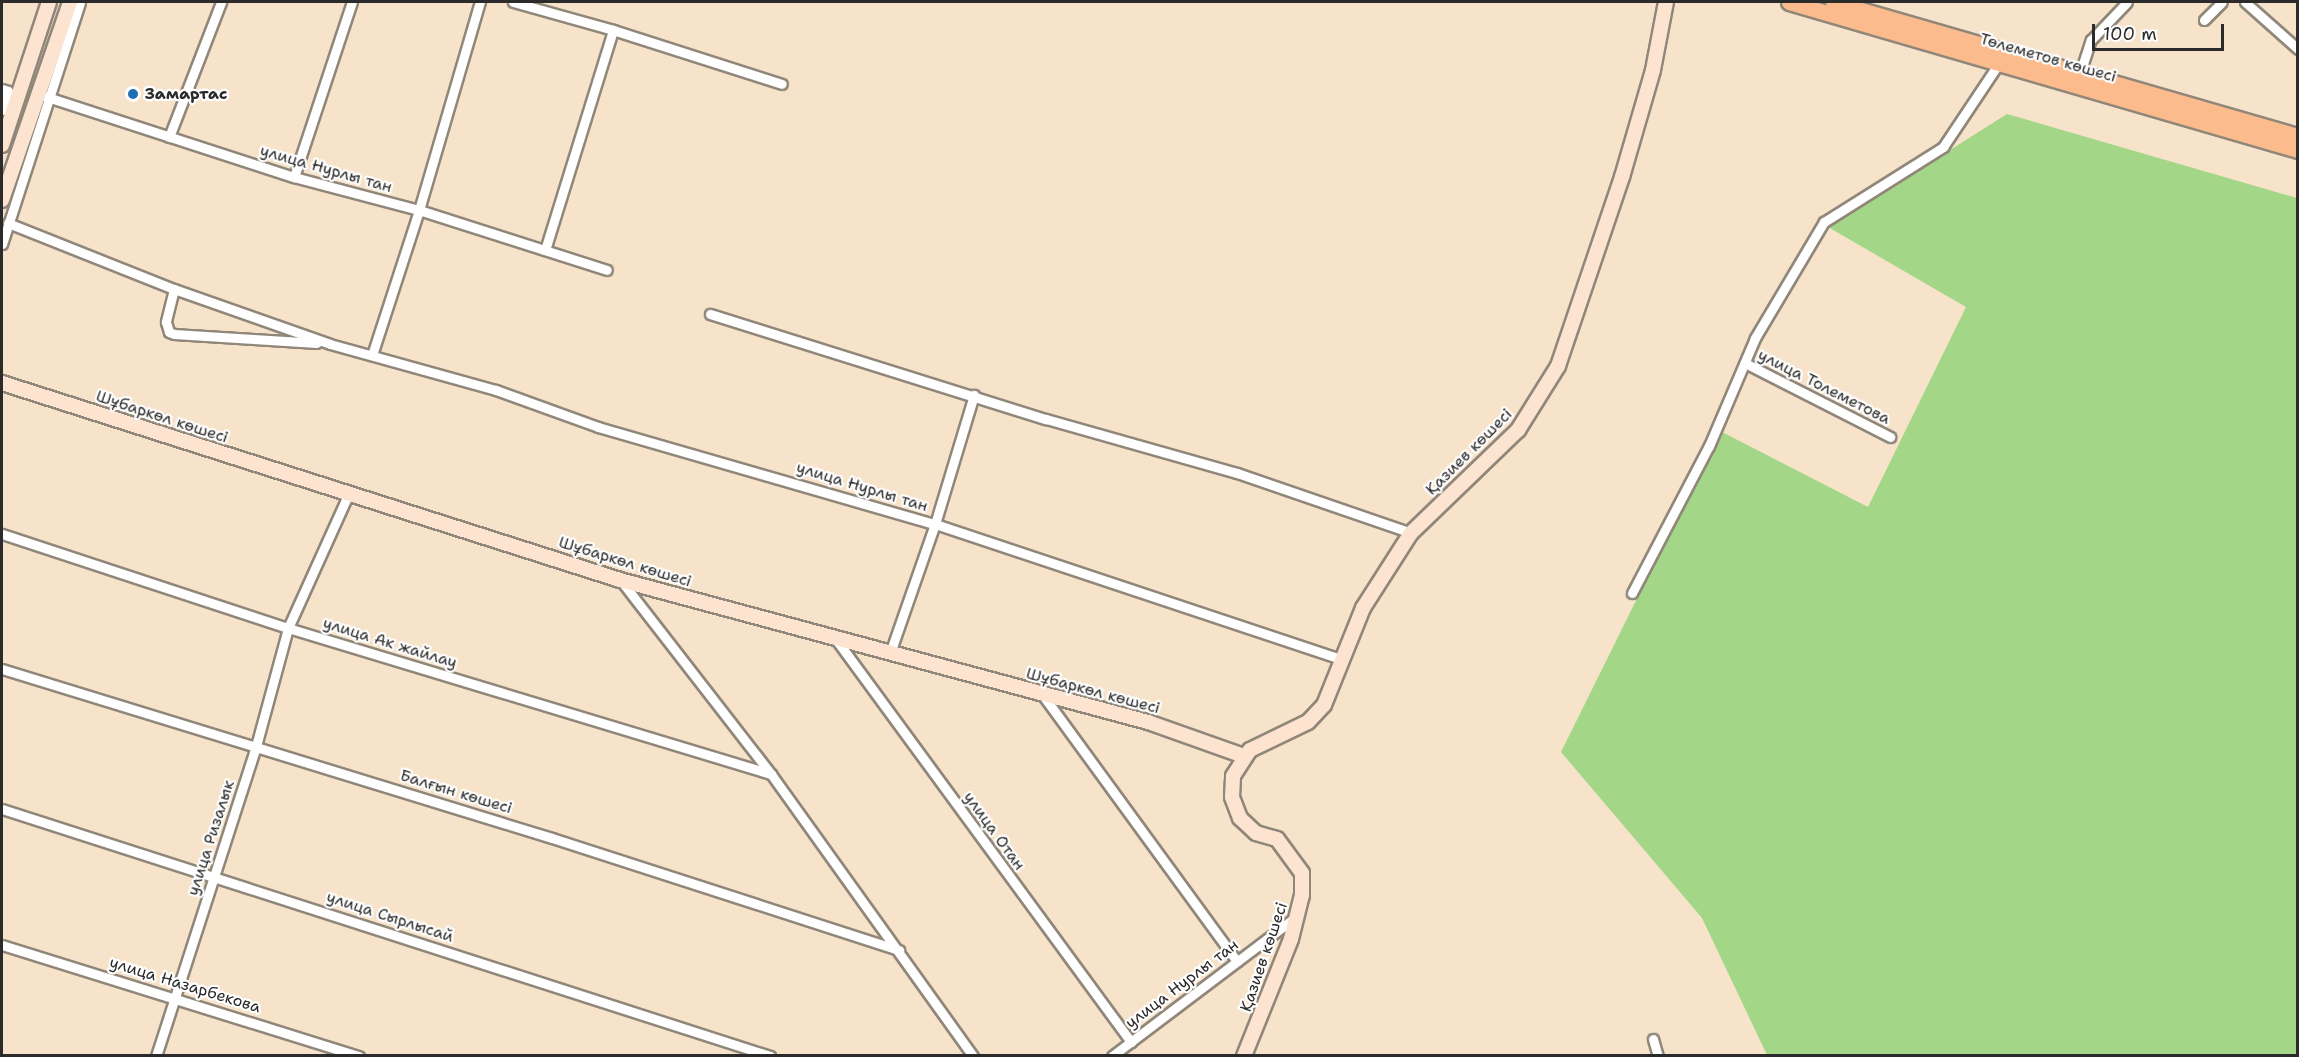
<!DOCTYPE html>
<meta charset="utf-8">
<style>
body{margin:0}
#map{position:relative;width:2299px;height:1057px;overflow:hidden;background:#f6e3ca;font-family:"Shantell Sans",sans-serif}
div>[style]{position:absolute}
.green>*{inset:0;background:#a3d787}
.roads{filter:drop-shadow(2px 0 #90877a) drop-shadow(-2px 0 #90877a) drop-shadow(0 2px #90877a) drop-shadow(0 -2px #90877a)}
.street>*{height:9px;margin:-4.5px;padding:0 4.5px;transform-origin:4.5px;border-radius:4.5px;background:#fff}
.secondary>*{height:14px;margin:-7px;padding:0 7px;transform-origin:7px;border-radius:7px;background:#fde4d1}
.primary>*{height:15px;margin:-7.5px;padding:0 7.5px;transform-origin:7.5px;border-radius:7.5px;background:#fbbb8c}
.dots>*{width:16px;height:16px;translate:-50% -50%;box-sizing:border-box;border:3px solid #fff;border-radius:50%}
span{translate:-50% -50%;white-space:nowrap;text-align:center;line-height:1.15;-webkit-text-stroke:4.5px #fff;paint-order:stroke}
.street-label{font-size:16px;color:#2b2b2b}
.poi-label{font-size:16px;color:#2b2b2b;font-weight:700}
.left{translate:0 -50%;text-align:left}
.frame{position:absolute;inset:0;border:3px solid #2b2b2b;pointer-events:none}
.scale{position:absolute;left:2092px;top:24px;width:132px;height:27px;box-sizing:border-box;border:3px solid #2b2b2b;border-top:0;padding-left:8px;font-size:18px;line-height:21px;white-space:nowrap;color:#2b2b2b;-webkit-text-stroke:4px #fff;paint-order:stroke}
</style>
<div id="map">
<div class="green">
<i style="clip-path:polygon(2007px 114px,2297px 198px,2297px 1055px,1767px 1055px,1702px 918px,1561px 752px,1720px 431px,1868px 507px,1966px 307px,1828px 227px)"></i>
</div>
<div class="roads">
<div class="street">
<i style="left:513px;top:2px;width:104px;rotate:15.6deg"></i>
<i style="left:2245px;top:2px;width:71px;rotate:41.6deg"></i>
<i style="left:2204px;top:20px;width:25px;rotate:-45deg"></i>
<i style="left:2080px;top:73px;width:35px;rotate:-72deg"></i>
<i style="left:2091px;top:40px;width:52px;rotate:-46.5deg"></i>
<i style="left:2px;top:89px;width:6px;rotate:18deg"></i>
<i style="left:8px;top:91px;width:20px;rotate:108deg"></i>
<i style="left:38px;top:94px;width:269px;rotate:18deg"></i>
<i style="left:294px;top:177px;width:129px;rotate:14.8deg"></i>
<i style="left:419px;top:210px;width:197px;rotate:17.7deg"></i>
<i style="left:169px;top:137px;width:145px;rotate:-68.9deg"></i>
<i style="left:294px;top:177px;width:184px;rotate:-71.7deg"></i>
<i style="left:8px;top:223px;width:179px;rotate:21.7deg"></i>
<i style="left:174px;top:289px;width:165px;rotate:19.4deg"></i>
<i style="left:330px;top:344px;width:172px;rotate:15.5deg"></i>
<i style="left:496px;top:390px;width:109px;rotate:19.9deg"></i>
<i style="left:598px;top:427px;width:351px;rotate:16.1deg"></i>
<i style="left:935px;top:524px;width:427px;rotate:18.4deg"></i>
<i style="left:2px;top:244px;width:254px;rotate:-72.1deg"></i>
<i style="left:545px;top:250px;width:230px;rotate:-72.8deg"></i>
<i style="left:613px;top:30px;width:177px;rotate:17.7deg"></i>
<i style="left:174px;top:289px;width:34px;rotate:104deg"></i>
<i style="left:166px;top:322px;width:10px;rotate:73deg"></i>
<i style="left:169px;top:332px;width:5px;rotate:22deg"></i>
<i style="left:174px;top:334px;width:143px;rotate:3.6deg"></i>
<i style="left:710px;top:314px;width:352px;rotate:17.4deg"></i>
<i style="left:1046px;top:419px;width:198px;rotate:15.8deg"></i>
<i style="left:1237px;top:473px;width:184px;rotate:19deg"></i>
<i style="left:372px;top:355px;width:152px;rotate:-72deg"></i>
<i style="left:419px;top:210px;width:217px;rotate:-73.7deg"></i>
<i style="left:1745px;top:363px;width:163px;rotate:27deg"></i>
<i style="left:2px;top:534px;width:301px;rotate:18.2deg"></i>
<i style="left:288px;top:628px;width:505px;rotate:16.82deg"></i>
<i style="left:622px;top:582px;width:243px;rotate:52.2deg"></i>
<i style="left:771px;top:774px;width:347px;rotate:54.4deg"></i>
<i style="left:1632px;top:593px;width:166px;rotate:-62.4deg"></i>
<i style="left:1709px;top:446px;width:117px;rotate:-66.9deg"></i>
<i style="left:1755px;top:338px;width:135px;rotate:-59.3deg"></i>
<i style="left:1824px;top:222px;width:141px;rotate:-32.2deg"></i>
<i style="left:1943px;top:147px;width:101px;rotate:-56.3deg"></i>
<i style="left:835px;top:638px;width:501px;rotate:53.77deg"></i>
<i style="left:890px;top:653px;width:137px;rotate:-70.8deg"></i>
<i style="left:935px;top:524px;width:135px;rotate:-73.2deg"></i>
<i style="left:2px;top:669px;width:575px;rotate:17.08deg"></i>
<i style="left:552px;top:838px;width:365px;rotate:17.9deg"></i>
<i style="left:1042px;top:694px;width:331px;rotate:53.9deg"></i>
<i style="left:2px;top:809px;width:807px;rotate:17.83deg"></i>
<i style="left:2px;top:945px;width:374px;rotate:17.3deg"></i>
<i style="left:1653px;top:1039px;width:18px;rotate:74deg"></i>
<i style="left:156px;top:1056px;width:326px;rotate:-72.1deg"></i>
<i style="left:256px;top:746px;width:122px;rotate:-74.8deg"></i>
<i style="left:288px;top:628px;width:148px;rotate:-65.7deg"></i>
<i style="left:1112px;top:1056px;width:231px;rotate:-37.1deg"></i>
</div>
<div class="secondary">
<i style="left:2px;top:145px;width:151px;rotate:-71.8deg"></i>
<i style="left:2px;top:200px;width:209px;rotate:-71deg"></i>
<i style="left:2px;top:383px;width:649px;rotate:17.68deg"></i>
<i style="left:620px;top:580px;width:547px;rotate:15.05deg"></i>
<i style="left:1148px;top:722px;width:102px;rotate:19.5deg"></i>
<i style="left:1244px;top:1056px;width:126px;rotate:-68.1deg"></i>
<i style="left:1291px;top:939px;width:45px;rotate:-76deg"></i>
<i style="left:1302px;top:895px;width:22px;rotate:-90deg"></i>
<i style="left:1302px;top:873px;width:42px;rotate:-126.3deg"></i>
<i style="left:1277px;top:839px;width:22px;rotate:-164deg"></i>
<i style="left:1256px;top:833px;width:22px;rotate:-137deg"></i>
<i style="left:1240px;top:818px;width:22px;rotate:-111deg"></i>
<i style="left:1232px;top:797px;width:21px;rotate:-87deg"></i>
<i style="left:1233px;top:776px;width:31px;rotate:-57deg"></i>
<i style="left:1250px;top:750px;width:64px;rotate:-25.8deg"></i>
<i style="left:1308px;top:722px;width:23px;rotate:-47deg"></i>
<i style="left:1324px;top:705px;width:105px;rotate:-68.1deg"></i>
<i style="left:1363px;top:608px;width:89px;rotate:-57.4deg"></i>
<i style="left:1411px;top:533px;width:149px;rotate:-43.9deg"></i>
<i style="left:1518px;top:430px;width:75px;rotate:-58deg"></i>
<i style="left:1558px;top:366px;width:200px;rotate:-71.3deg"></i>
<i style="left:1622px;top:177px;width:111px;rotate:-73.8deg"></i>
<i style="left:1653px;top:70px;width:69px;rotate:-79.2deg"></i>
</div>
<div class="primary">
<i style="left:1789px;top:2px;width:530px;rotate:16.21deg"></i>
<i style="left:1833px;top:2px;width:484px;rotate:16.1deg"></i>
</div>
</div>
<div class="dots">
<i style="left:133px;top:94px;background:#1f6fb2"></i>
</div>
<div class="street-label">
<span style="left:2048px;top:58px;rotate:16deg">Төлеметов көшесі</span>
<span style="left:326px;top:169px;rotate:16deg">улица Нурлы тан</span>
<span style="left:1824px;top:387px;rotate:27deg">улица Толеметова</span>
<span style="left:162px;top:417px;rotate:18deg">Шұбаркөл көшесі</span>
<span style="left:1469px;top:452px;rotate:-45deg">Қазиев көшесі</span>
<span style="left:862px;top:487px;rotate:17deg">улица Нурлы тан</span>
<span style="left:625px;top:562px;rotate:17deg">Шұбаркөл көшесі</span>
<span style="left:390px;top:643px;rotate:17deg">улица Ак жайлау</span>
<span style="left:1093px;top:691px;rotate:15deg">Шұбаркөл көшесі</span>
<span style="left:456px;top:792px;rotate:17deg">Балғын көшесі</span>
<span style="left:994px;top:831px;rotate:54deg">улица Отан</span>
<span style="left:211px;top:838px;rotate:-72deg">улица Ризалык</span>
<span style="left:390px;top:917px;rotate:18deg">улица Сырлысай</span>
<span style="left:1264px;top:957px;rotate:-71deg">Қазиев көшесі</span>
<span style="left:1182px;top:984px;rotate:-37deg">улица Нурлы тан</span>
<span style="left:185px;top:985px;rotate:17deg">улица Назарбекова</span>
</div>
<div class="poi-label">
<span class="left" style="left:145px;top:94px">Замартас</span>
</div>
<div class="frame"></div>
<div class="scale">100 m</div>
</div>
